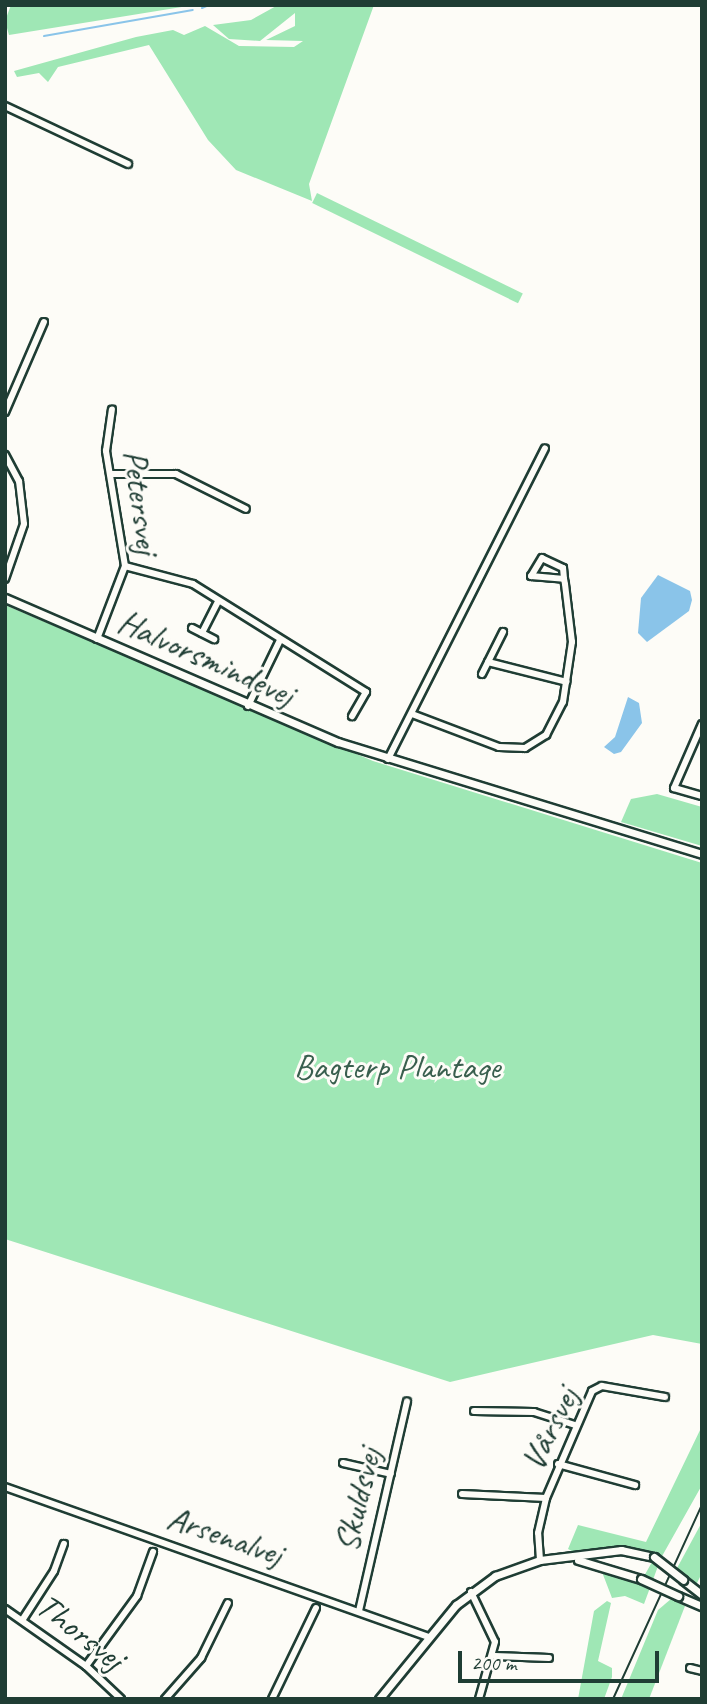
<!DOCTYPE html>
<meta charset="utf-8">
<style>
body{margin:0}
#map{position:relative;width:707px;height:1704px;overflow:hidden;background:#fdfcf7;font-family:Caveat,sans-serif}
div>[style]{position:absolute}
.green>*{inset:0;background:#9fe7b5;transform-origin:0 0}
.water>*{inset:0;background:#8ac4e9}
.stream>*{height:2px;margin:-1px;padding:0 1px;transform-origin:1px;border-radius:1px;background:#8ac4e9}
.roads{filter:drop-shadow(2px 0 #1f3d34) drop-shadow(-2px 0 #1f3d34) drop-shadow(0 2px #1f3d34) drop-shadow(0 -2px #1f3d34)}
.minor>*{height:6px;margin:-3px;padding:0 3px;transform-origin:3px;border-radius:3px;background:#fdfcf7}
.tertiary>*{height:7px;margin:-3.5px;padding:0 3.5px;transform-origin:3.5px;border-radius:3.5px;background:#fdfcf7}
.rail>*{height:2px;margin:-1px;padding:0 1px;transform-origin:1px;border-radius:1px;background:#1f3d34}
.bridges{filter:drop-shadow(2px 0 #1f3d34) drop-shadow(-2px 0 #1f3d34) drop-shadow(0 2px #1f3d34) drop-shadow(0 -2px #1f3d34)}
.tertiary-bridge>*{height:7px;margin:-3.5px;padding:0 3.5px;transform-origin:3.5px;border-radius:3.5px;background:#fdfcf7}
span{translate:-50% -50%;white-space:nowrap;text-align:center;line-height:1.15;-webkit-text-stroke:6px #fdfcf7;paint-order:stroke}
.street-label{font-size:35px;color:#1f3d34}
.park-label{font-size:35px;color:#395f4e}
.frame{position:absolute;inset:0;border:7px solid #1f3d34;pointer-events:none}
.scale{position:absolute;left:458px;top:1651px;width:201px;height:32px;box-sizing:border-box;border:4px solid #1f3d34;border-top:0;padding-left:9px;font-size:21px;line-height:24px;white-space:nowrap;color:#1f3d34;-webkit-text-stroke:5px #fdfcf7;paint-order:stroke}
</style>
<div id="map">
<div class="green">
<i style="clip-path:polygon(11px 5px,194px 5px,9px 35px,5px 21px)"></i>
<i style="clip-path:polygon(278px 5px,374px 5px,309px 184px,312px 201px,236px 170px,208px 140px,149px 45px,58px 67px,48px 82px,39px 73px,17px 77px,14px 71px,136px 37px,173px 30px,184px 35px,205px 26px,239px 46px,294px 47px,303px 41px,266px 40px,295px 26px,295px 13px,260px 41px,229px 39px,213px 25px,251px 20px)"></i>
<i style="left:317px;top:193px;width:229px;height:11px;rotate:26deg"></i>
<i style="clip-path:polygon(5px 605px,373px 761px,702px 863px,702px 1344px,653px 1335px,450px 1382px,5px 1239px)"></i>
<i style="clip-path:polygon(657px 794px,702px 807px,702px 846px,621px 822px,631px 799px)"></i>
<i style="clip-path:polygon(702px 1426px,702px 1485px,661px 1558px,644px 1604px,625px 1596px,612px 1598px,602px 1572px,639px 1585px,656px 1555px,625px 1547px,580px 1555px,568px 1549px,578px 1525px,646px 1542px)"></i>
<i style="clip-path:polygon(702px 1522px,702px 1573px,695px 1587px,676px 1570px)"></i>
<i style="clip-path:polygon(671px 1599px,685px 1606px,649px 1699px,621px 1699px,658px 1610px)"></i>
<i style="clip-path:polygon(607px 1601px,611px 1603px,598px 1661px,612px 1668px,612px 1677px,604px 1699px,578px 1699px,594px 1611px)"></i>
</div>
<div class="water">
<i style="clip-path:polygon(658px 575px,690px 591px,692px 600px,689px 611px,647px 642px,638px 633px,641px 598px)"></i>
<i style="clip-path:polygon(628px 697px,639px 703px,642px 723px,621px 752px,614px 754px,604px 747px,615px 737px)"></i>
</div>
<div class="stream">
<i style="left:202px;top:8px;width:8px;rotate:-23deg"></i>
<i style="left:44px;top:36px;width:151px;rotate:-9.9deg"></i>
</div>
<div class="roads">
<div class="minor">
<i style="left:5px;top:106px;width:136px;rotate:25.2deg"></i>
<i style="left:5px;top:412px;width:98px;rotate:-66.6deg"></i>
<i style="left:5px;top:455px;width:30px;rotate:62deg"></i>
<i style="left:19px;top:481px;width:43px;rotate:83.4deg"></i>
<i style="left:24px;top:524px;width:58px;rotate:109.1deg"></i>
<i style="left:110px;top:474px;width:66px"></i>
<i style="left:176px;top:474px;width:78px;rotate:26.6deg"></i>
<i style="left:125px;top:566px;width:70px;rotate:14.8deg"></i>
<i style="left:193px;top:584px;width:204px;rotate:32deg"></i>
<i style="left:366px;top:692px;width:28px;rotate:120deg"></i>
<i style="left:192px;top:628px;width:25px;rotate:27deg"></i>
<i style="left:202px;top:633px;width:34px;rotate:-63deg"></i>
<i style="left:97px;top:639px;width:78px;rotate:-69deg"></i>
<i style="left:125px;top:566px;width:117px;rotate:-99.4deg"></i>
<i style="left:106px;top:451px;width:42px;rotate:-81.9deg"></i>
<i style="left:488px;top:662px;width:81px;rotate:14.2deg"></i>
<i style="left:482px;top:674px;width:47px;rotate:-63.4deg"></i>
<i style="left:248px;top:706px;width:73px;rotate:-64.1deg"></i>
<i style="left:412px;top:714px;width:93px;rotate:20.8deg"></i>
<i style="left:499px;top:747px;width:26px;rotate:2deg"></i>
<i style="left:525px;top:748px;width:25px;rotate:-32deg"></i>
<i style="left:546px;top:735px;width:37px;rotate:-63deg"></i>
<i style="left:563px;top:702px;width:61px;rotate:-81.5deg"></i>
<i style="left:572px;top:642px;width:58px;rotate:-96.9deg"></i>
<i style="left:565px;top:584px;width:5px;rotate:-101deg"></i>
<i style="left:564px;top:579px;width:11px;rotate:-95deg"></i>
<i style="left:563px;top:568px;width:23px;rotate:-155deg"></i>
<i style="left:542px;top:558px;width:21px;rotate:121deg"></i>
<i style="left:531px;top:576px;width:33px;rotate:5deg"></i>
<i style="left:702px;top:724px;width:70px;rotate:113.6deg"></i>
<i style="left:674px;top:788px;width:29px;rotate:16deg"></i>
<i style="left:388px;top:759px;width:348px;rotate:-63.2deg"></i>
<i style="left:474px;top:1411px;width:60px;rotate:1deg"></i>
<i style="left:534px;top:1412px;width:43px;rotate:17.6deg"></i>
<i style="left:343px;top:1463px;width:49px;rotate:12.9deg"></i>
<i style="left:558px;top:1464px;width:80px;rotate:15.3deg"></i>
<i style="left:5px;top:1487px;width:449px;rotate:19.5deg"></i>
<i style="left:462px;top:1494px;width:84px;rotate:2.7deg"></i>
<i style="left:540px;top:1560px;width:27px;rotate:-94deg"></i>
<i style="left:538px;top:1533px;width:36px;rotate:-77deg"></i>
<i style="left:546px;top:1498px;width:116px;rotate:-66.7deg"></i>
<i style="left:592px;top:1391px;width:11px;rotate:-27deg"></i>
<i style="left:602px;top:1386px;width:64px;rotate:9.9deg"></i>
<i style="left:471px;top:1592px;width:55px;rotate:64.4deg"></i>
<i style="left:495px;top:1642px;width:59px;rotate:105.7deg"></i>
<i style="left:5px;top:1609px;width:99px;rotate:35.1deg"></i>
<i style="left:86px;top:1666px;width:48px;rotate:43.3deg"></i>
<i style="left:359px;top:1611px;width:215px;rotate:-77.1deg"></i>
<i style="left:23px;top:1619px;width:57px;rotate:-57.1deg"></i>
<i style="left:54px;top:1571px;width:29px;rotate:-70deg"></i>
<i style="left:495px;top:1656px;width:54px;rotate:2.1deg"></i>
<i style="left:86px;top:1666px;width:87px;rotate:-53.9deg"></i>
<i style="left:137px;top:1596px;width:47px;rotate:-70deg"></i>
<i style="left:690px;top:1668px;width:12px;rotate:14deg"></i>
<i style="left:165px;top:1699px;width:55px;rotate:-48.7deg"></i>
<i style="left:201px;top:1658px;width:61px;rotate:-63.9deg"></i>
<i style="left:272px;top:1699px;width:101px;rotate:-64.2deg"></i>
</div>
<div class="tertiary">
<i style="left:5px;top:598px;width:363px;rotate:23.4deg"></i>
<i style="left:338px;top:742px;width:381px;rotate:17.1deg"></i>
<i style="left:578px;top:1560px;width:66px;rotate:16.8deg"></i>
<i style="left:683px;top:1580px;width:24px;rotate:38deg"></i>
<i style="left:678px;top:1596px;width:26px;rotate:23deg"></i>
<i style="left:379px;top:1699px;width:122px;rotate:-50.7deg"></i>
<i style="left:456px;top:1605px;width:49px;rotate:-36.6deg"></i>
<i style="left:495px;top:1576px;width:48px;rotate:-19.6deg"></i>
<i style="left:540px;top:1560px;width:82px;rotate:-7deg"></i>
<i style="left:621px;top:1550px;width:34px;rotate:12deg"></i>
</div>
</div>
<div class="rail">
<i style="left:613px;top:1699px;width:213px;rotate:-65.4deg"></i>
</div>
<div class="bridges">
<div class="tertiary-bridge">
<i style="left:654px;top:1557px;width:37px;rotate:38deg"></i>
<i style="left:641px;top:1579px;width:41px;rotate:24.7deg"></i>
</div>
</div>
<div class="street-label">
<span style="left:141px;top:502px;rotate:83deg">Petersvej</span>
<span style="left:206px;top:658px;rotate:24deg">Halvorsmindevej</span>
<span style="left:550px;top:1429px;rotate:-64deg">Vårsvej</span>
<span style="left:358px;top:1500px;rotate:-77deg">Skuldsvej</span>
<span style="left:225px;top:1536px;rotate:19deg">Arsenalvej</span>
<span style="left:80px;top:1632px;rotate:38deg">Thorsvej</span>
</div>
<div class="park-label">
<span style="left:397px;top:1067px">Bagterp Plantage</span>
</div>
<div class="frame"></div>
<div class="scale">200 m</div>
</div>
